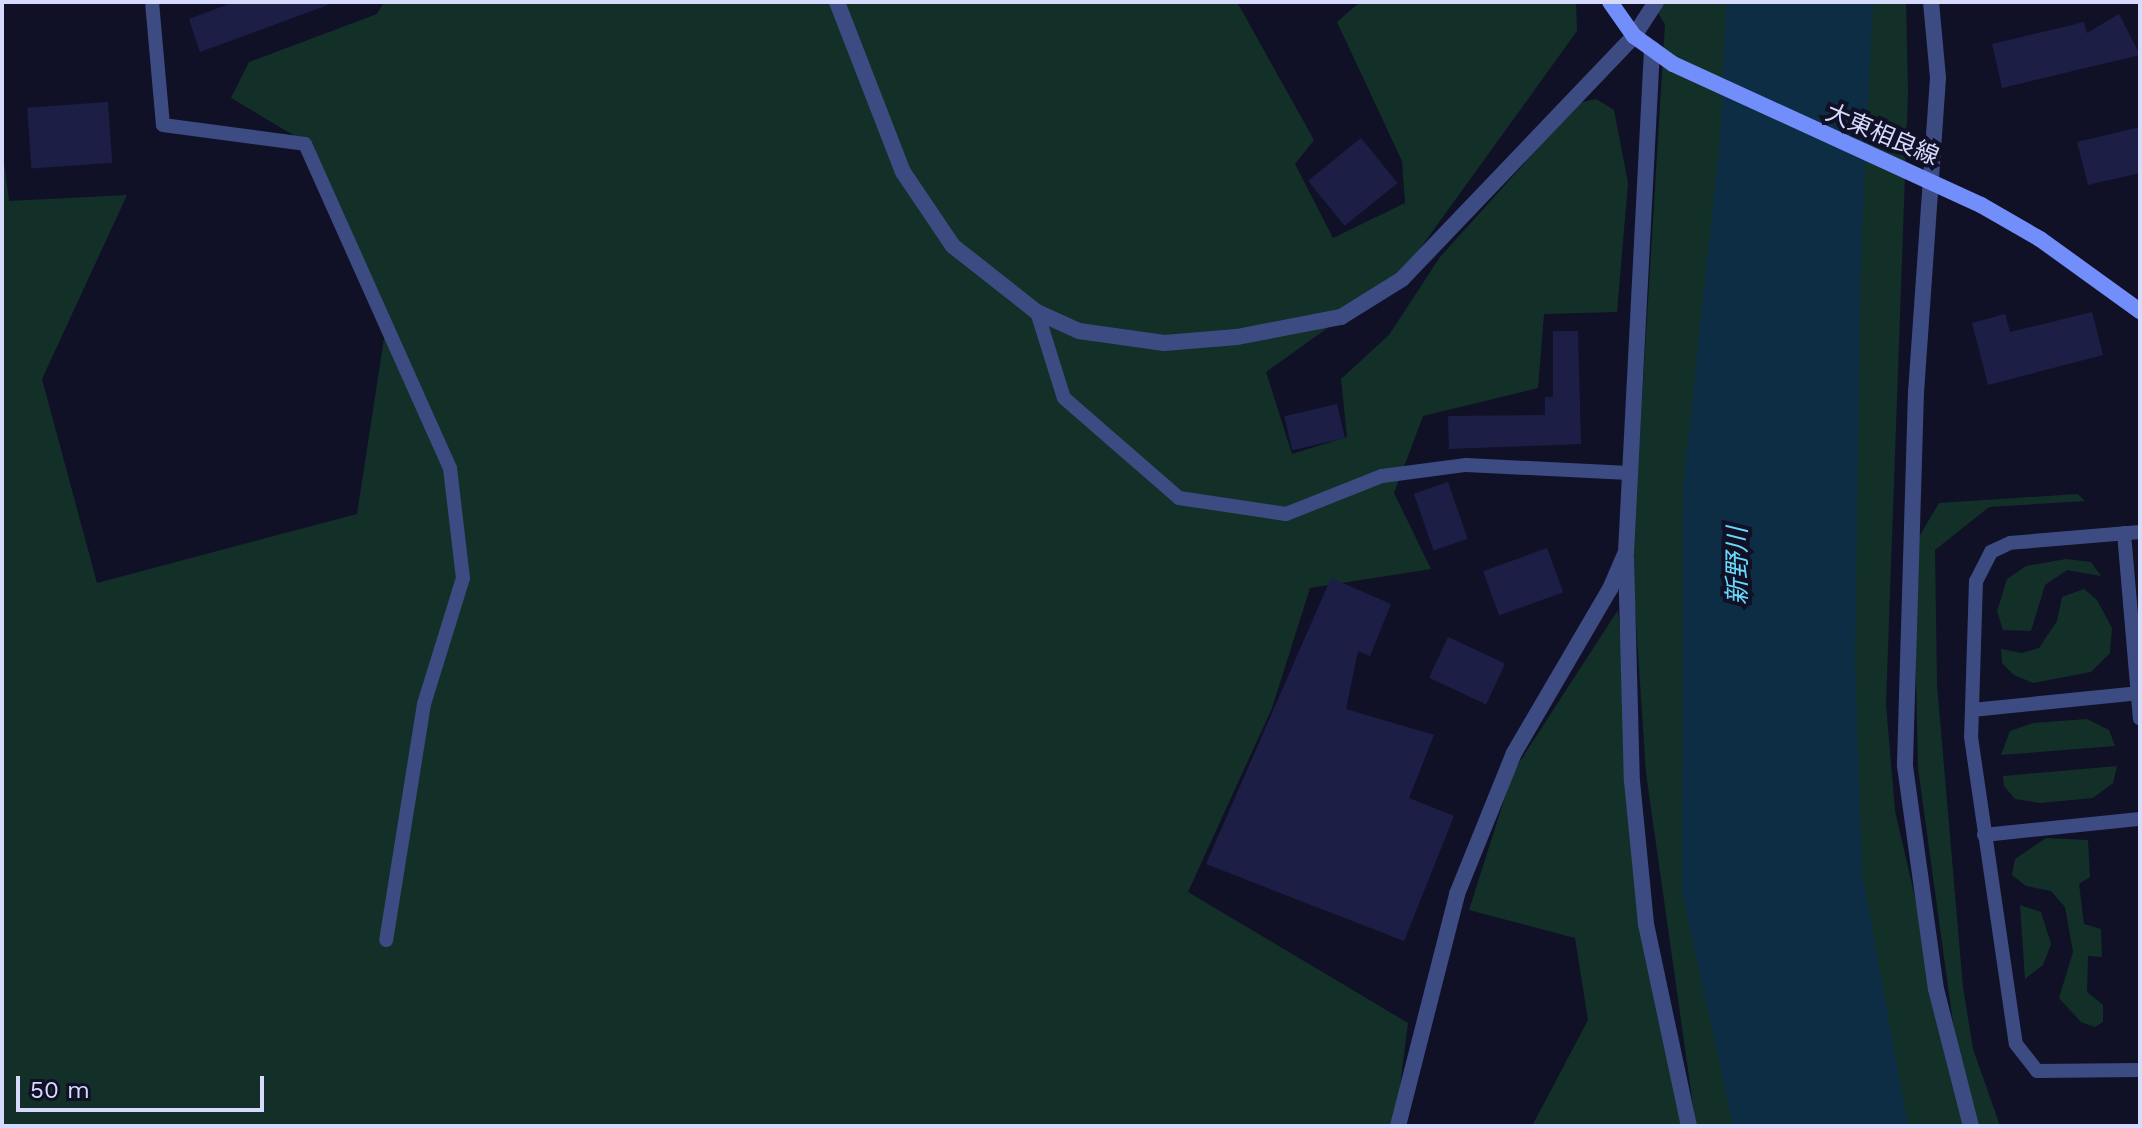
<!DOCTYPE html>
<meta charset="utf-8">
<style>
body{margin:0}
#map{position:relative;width:2142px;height:1128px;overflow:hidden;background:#101126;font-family:"Work Sans","Noto Sans JP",sans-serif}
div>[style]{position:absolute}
.green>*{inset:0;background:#133028}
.water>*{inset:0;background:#0c2d43}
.building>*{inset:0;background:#1d1e46;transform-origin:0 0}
.service>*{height:14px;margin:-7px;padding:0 7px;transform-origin:7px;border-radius:7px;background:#3d4b83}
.minor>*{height:16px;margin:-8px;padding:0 8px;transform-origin:8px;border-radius:8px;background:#3d4b83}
.secondary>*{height:16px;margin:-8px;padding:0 8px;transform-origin:8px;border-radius:8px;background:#718efa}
span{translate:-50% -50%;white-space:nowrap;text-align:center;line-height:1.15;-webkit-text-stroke:8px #101126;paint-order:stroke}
.street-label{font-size:24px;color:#d6dbfe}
.water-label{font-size:26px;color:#68d9fa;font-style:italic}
.frame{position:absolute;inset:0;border:4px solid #d6dbfe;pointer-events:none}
.scale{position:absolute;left:16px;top:1076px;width:248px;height:36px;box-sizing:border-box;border:4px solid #d6dbfe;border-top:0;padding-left:10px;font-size:24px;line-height:28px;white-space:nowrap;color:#d6dbfe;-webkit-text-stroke:6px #101126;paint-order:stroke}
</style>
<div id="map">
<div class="green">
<i style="clip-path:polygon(384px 2px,1237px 2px,1314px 140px,1295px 164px,1333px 238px,1405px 203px,1402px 161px,1337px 22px,1360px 2px,1576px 2px,1577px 31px,1401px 275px,1266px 372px,1292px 454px,1347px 437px,1341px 379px,1389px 335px,1440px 257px,1579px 103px,1596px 99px,1614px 110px,1628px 183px,1617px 312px,1544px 314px,1538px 388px,1423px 416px,1394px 493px,1431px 569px,1310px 588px,1272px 708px,1188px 892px,1408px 1023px,1395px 1126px,2px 1126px,2px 146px,9px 201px,127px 195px,42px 379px,97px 583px,357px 514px,387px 319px,310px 145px,231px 98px,249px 62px,377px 14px)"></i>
<i style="clip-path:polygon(1651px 2px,1906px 2px,1908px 92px,1886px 704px,1895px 811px,1968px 1126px,1696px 1126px,1646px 773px,1632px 563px,1665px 24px)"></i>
<i style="clip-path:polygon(2078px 494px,2085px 501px,1989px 507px,1935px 550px,1937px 685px,1963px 987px,1973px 1049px,2000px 1126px,1977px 1126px,1959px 1066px,1918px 768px,1913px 547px,1939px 503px)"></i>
<i style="clip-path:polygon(2066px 559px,2091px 562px,2101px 576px,2067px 570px,2045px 585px,2031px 631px,2003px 630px,1997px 611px,2007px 579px,2026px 566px)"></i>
<i style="clip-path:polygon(2084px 589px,2097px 600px,2112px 628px,2110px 653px,2091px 672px,2033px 683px,2014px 675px,2002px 663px,2001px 649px,2022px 653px,2039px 648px,2057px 621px,2062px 597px)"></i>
<i style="clip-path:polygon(1618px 610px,1644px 901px,1690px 1126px,1532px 1126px,1588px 1020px,1575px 938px,1469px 910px,1513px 772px)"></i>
<i style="clip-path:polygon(2087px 719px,2109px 730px,2115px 746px,2001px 755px,2010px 731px,2033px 723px)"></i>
<i style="clip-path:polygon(2117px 766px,2113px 783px,2093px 798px,2040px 803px,2015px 799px,2004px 786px,2003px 776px)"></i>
<i style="clip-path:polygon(2046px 838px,2088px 840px,2090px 877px,2079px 884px,2084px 924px,2101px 929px,2102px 957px,2088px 956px,2087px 992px,2103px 1005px,2103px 1022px,2095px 1027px,2081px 1022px,2059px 998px,2073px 952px,2065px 907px,2051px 891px,2026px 886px,2012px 875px,2015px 859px)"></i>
<i style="clip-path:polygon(2020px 905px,2041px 912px,2051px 944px,2043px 965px,2025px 979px)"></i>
</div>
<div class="water">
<i style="clip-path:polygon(1726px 2px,1873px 2px,1861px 255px,1855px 658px,1862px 872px,1908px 1126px,1733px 1126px,1682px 891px,1683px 487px,1720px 140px)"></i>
</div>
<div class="building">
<i style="clip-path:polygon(234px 2px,327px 2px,328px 5px,200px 52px,189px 19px)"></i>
<i style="clip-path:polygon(2119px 14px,2140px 55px,2002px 88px,1992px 44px,2084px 22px,2087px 33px)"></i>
<i style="left:108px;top:102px;width:61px;height:81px;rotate:86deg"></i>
<i style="clip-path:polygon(2140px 127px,2140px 173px,2088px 185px,2077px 142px)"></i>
<i style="left:1361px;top:138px;width:58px;height:68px;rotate:51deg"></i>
<i style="clip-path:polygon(2092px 312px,2103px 355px,1988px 385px,1972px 323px,2005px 314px,2010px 332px)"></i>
<i style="clip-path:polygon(1553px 331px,1578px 331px,1581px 444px,1449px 449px,1448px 416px,1545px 415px,1545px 397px,1553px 397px)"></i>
<i style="left:1337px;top:404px;width:35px;height:54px;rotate:77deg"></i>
<i style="left:1448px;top:482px;width:60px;height:36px;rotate:71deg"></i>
<i style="left:1547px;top:548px;width:47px;height:68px;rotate:70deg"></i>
<i style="clip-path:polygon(1331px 578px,1391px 604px,1370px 656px,1358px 651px,1346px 709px,1434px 735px,1409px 798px,1454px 816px,1404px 941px,1206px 864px)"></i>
<i style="left:1448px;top:637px;width:63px;height:45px;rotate:25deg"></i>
</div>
<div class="service">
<i style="left:152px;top:2px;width:123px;rotate:84.9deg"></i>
<i style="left:163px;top:125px;width:143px;rotate:7.6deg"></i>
<i style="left:305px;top:144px;width:355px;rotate:65.9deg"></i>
<i style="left:450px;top:468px;width:111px;rotate:83.3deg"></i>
<i style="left:463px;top:578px;width:132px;rotate:107.2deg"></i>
<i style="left:424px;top:704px;width:239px;rotate:99.1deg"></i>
<i style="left:1037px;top:312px;width:90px;rotate:72.6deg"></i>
<i style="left:1064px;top:398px;width:152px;rotate:41deg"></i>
<i style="left:1179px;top:498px;width:108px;rotate:8.5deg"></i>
<i style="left:1286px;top:514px;width:103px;rotate:-21.6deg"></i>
<i style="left:1382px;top:476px;width:85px;rotate:-7.5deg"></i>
<i style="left:1466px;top:465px;width:163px;rotate:2.8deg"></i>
<i style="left:2140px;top:532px;width:130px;rotate:175.2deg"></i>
<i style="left:2010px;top:543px;width:21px;rotate:155deg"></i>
<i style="left:1991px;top:552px;width:33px;rotate:117deg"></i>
<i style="left:1976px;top:581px;width:156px;rotate:91.8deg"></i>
<i style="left:1971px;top:737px;width:310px;rotate:81.7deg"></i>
<i style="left:2016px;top:1044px;width:34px;rotate:52deg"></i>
<i style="left:2037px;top:1071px;width:103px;rotate:-0.6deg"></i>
<i style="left:2124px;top:533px;width:186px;rotate:85.1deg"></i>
<i style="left:1972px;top:710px;width:169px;rotate:-5.8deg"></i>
<i style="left:1984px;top:835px;width:157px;rotate:-5.9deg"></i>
</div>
<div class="minor">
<i style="left:837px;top:2px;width:182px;rotate:68.8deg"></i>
<i style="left:903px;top:172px;width:89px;rotate:56deg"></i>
<i style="left:953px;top:246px;width:107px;rotate:38.2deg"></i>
<i style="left:1037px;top:312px;width:46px;rotate:24.3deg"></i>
<i style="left:1079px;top:331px;width:86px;rotate:8deg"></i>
<i style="left:1164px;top:343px;width:73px;rotate:-4.7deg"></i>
<i style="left:1237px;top:337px;width:106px;rotate:-10.9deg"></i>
<i style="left:1341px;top:317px;width:72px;rotate:-31.9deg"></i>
<i style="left:1402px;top:279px;width:336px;rotate:-46.3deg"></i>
<i style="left:1634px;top:36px;width:40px;rotate:-57.1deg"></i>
<i style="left:1931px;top:2px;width:76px;rotate:84.7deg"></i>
<i style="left:1938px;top:78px;width:315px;rotate:94deg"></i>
<i style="left:1916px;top:392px;width:374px;rotate:91.7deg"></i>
<i style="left:1905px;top:766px;width:225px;rotate:82.1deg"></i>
<i style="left:1936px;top:989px;width:141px;rotate:75.7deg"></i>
<i style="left:1626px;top:558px;width:223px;rotate:88.5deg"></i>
<i style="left:1632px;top:781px;width:144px;rotate:84.4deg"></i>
<i style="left:1646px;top:924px;width:207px;rotate:78deg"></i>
<i style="left:1398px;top:1126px;width:239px;rotate:-75.7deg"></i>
<i style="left:1457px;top:894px;width:152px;rotate:-68deg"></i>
<i style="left:1514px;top:753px;width:190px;rotate:-59.7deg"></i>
<i style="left:1610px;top:589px;width:40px;rotate:-66.6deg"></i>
<i style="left:1626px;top:552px;width:504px;rotate:-87.04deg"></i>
</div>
<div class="secondary">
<i style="left:1610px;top:2px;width:42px;rotate:54.8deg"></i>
<i style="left:1634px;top:36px;width:48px;rotate:35.7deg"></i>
<i style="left:1673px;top:64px;width:339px;rotate:24.6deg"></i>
<i style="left:1981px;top:205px;width:68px;rotate:30deg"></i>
<i style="left:2040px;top:239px;width:123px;rotate:35.8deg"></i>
</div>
<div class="street-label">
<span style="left:1882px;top:135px;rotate:23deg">大東相良線</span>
</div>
<div class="water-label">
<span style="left:1738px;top:566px;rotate:-90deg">新野川</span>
</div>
<div class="frame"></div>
<div class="scale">50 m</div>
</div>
